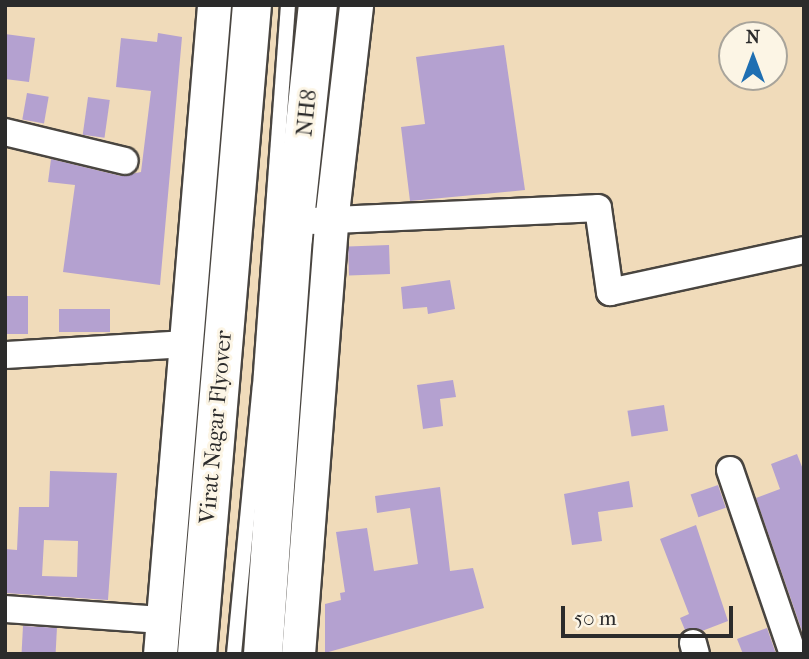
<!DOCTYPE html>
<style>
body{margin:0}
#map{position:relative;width:809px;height:659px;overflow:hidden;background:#f0dbba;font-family:"IM FELL French Canon",serif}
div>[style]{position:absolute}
.building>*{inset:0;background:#b4a1d0;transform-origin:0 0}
.roads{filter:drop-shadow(2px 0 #494540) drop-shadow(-2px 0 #494540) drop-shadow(0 2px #494540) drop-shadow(0 -2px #494540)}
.service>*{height:14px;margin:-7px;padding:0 7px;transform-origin:7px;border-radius:7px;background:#fff}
.minor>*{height:26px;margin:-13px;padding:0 13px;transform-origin:13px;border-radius:13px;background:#fff}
.tertiary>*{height:33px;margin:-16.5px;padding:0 16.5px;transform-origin:16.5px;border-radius:16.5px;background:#fff}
.primary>*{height:38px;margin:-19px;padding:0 19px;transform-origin:19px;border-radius:19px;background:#fff}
span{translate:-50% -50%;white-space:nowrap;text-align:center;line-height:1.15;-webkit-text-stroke:6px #fcf5e5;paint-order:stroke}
.street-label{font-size:23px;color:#2b2b2b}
.frame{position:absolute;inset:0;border:7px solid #2b2b2b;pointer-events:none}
.north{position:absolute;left:718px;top:21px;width:70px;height:70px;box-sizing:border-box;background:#fcf5e5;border:2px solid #a8a49b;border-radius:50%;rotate:0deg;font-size:19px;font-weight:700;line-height:28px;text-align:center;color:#2b2b2b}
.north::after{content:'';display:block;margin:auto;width:24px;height:32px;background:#1f6fb2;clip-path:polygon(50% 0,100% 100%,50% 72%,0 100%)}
.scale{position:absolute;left:561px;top:606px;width:172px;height:32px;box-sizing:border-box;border:4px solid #2b2b2b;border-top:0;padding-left:9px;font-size:21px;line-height:24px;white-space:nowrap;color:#2b2b2b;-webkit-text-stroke:5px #fcf5e5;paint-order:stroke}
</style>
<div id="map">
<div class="building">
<i style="clip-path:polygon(158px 33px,182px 37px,160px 285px,63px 272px,75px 185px,48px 182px,51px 159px,121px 176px,141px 172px,151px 91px,116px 87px,121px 38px,157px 42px)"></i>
<i style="clip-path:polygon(5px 34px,35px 38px,29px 82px,5px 79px)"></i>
<i style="clip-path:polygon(504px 45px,525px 190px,410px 201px,401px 127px,425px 124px,416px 57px)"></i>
<i style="left:27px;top:93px;width:22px;height:27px;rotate:10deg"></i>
<i style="left:88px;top:97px;width:22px;height:38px;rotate:8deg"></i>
<i style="left:389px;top:245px;width:29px;height:41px;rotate:88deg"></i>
<i style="clip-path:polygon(450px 280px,455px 309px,428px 314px,427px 307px,403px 309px,401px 287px)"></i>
<i style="left:5px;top:296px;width:23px;height:38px"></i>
<i style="left:110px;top:309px;width:23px;height:51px;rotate:90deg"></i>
<i style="clip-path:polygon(453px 380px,456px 397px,440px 399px,443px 426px,423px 429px,417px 385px)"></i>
<i style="left:664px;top:405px;width:26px;height:37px;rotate:81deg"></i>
<i style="clip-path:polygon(797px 454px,804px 472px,804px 637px,756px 498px,780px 489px,771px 464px)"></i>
<i style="clip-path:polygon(evenodd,50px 471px,117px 473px,108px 600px,5px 593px,5px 549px,17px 550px,19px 507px,49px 507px,50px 471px,44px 540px,78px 541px,77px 577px,42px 576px,44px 540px)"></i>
<i style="clip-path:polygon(629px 481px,633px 507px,598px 512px,602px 541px,572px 545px,564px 494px)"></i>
<i style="left:718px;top:485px;width:24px;height:29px;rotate:71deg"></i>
<i style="clip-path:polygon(440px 487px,450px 571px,473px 568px,484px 608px,325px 653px,325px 604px,341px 600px,340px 593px,345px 592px,336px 532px,367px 528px,374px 571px,418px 564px,410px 508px,377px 513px,375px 496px)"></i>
<i style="clip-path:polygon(696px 525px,728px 621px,702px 631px,685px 630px,680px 618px,689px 614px,660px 539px)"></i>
<i style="left:23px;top:626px;width:34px;height:26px;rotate:3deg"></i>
<i style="clip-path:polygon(767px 628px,776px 654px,743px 654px,737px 639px)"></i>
</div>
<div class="roads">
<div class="service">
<i style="left:234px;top:654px;width:269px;rotate:-84.5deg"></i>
<i style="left:260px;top:386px;width:382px;rotate:-85.8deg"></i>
</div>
<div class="minor">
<i style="left:5px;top:132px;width:123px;rotate:13.6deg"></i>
<i style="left:314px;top:221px;width:284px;rotate:-2.6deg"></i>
<i style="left:598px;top:208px;width:85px;rotate:81.9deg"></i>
<i style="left:610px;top:292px;width:198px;rotate:-12.2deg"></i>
<i style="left:5px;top:355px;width:181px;rotate:-3.5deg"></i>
<i style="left:730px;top:470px;width:194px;rotate:71.1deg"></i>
<i style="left:5px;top:609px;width:158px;rotate:4deg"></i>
<i style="left:693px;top:643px;width:11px;rotate:75deg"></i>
</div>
<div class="tertiary">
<i style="left:160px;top:654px;width:651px;rotate:-85.24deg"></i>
<i style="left:298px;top:654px;width:433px;rotate:-85.6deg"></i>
<i style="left:331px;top:222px;width:218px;rotate:-83.4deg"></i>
</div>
<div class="primary">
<i style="left:197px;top:654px;width:651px;rotate:-85.16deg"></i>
<i style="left:263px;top:654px;width:417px;rotate:-85.9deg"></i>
<i style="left:293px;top:238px;width:234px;rotate:-83.9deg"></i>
</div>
</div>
<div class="street-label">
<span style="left:307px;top:113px;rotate:-84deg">NH8</span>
<span style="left:216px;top:427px;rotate:-85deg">Virat Nagar Flyover</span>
</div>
<div class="frame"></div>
<div class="north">N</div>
<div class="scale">50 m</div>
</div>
